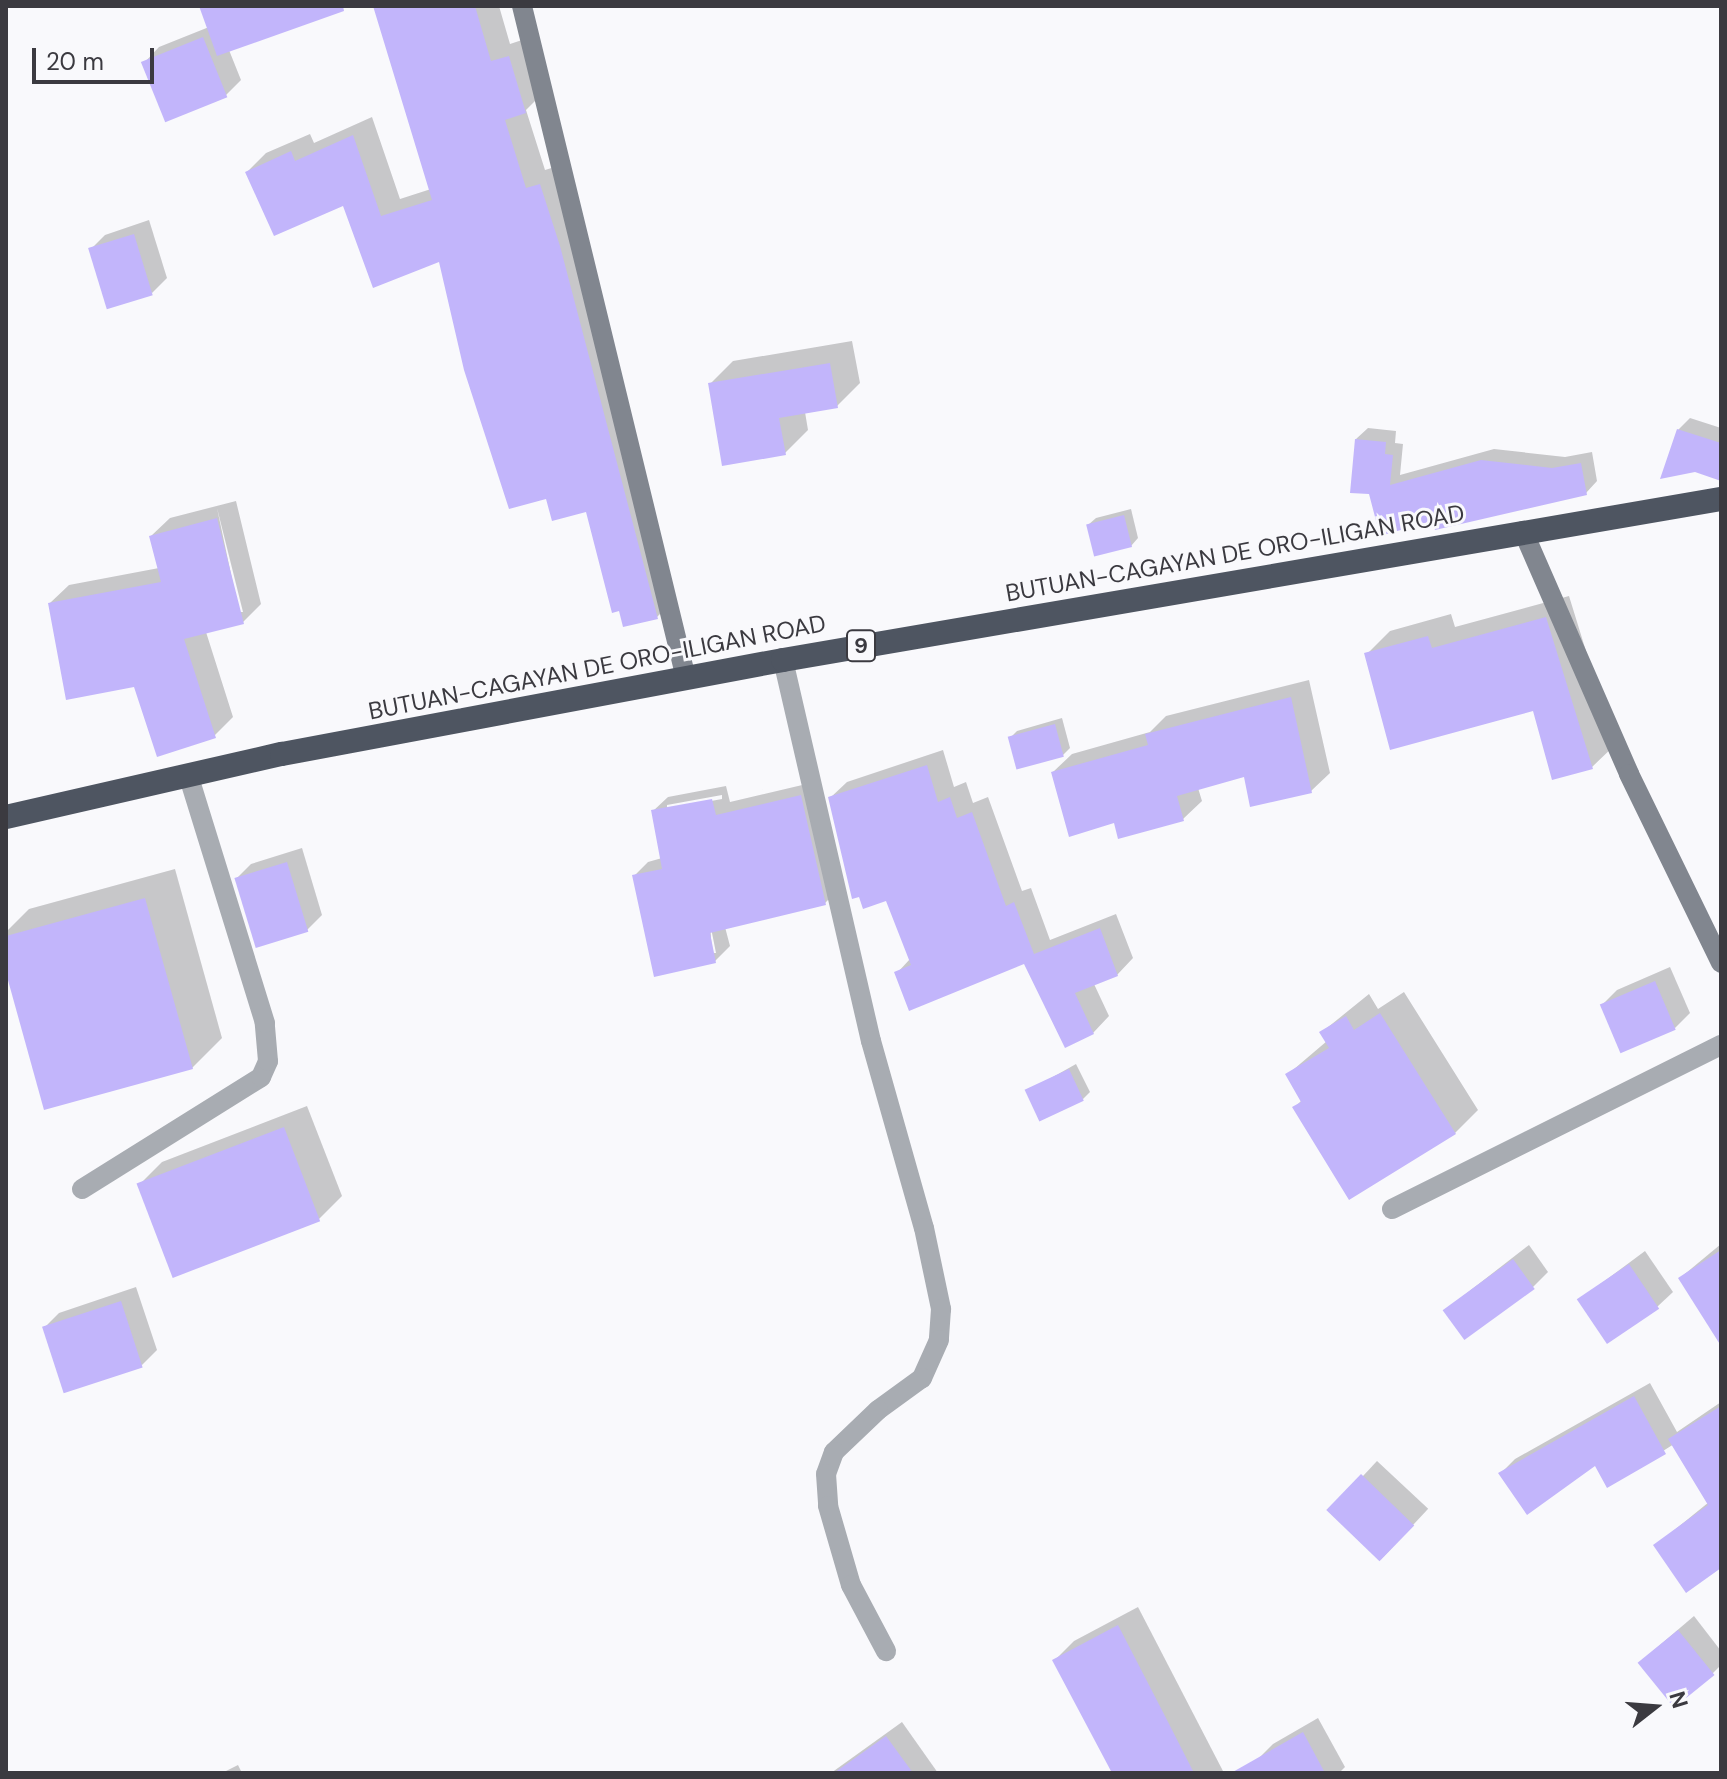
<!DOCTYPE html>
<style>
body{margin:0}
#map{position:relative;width:1727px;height:1779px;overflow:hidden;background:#f9f9fc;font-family:"DM Sans",sans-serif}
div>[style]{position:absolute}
.shadow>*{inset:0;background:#0003;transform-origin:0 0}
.building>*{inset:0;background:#c2b5fb;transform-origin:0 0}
.street>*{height:20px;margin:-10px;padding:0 10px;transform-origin:10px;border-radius:10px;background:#a8acb2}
.secondary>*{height:20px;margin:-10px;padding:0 10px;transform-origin:10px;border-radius:10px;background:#81868f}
.highway>*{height:24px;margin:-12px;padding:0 12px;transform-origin:12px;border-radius:12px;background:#4e5561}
span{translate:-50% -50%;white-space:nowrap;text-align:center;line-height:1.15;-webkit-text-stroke:6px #f9f9fc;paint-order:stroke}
.shield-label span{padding:2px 6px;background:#f9f9fc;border:2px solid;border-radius:6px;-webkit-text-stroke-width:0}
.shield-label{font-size:22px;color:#3b3a40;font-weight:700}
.street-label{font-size:24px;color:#3b3a40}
.frame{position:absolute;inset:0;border:8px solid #3b3a40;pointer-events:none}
.north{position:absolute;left:1615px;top:1667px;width:80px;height:80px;-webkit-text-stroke:6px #f9f9fc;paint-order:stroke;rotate:73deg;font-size:22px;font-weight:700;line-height:32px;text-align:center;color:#3b3a40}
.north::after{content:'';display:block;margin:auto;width:28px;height:36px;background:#3b3a40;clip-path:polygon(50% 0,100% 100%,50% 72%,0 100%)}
.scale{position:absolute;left:32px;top:48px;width:122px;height:36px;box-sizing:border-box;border:4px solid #3b3a40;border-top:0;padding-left:10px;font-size:24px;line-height:28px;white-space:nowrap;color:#3b3a40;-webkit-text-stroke:6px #f9f9fc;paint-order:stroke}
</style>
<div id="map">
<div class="shadow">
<i style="clip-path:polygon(201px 6px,326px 6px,229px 50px,241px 80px,226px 95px,144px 63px,159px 47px,209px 27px)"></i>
<i style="clip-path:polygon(375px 6px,499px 6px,510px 44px,528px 38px,544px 92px,526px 110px,545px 170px,558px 166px,676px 598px,657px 617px,587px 509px,547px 496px,440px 259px,344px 203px,247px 172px,266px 153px,310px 134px,314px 143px,372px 117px,400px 199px,431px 189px)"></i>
<i style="clip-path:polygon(149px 220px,167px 278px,152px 293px,90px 250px,105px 235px)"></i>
<i style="clip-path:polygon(852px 341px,860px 383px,837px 406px,805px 412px,808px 430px,785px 453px,710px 384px,733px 361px)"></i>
<i style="clip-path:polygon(1690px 418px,1721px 428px,1721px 478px,1678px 430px)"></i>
<i style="clip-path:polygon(1368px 428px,1396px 431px,1395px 443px,1403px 444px,1400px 475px,1494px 449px,1565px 457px,1592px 452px,1597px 481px,1586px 493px,1434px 519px,1382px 534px,1356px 439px)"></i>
<i style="clip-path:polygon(evenodd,236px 501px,261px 604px,243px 622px,206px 632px,233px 717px,214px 736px,50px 603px,69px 585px,159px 568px,151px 536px,170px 518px,236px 501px,217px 508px,243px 612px,239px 612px,217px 508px)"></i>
<i style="clip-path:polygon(1131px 509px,1138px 538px,1131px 546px,1088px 525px,1096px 518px)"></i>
<i style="clip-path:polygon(1569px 596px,1615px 745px,1592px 767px,1535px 708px,1367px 654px,1390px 631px,1451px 614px,1455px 627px)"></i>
<i style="clip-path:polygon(1309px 680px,1330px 773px,1311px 791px,1245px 775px,1198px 788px,1202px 801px,1183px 819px,1115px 820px,1053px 772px,1072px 754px,1150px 732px,1166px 716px)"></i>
<i style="clip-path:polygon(1062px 718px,1070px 748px,1063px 755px,1010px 738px,1017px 731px)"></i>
<i style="clip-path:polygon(943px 750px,954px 787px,966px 782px,973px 803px,988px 797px,1022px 891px,1031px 888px,1050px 940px,1116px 914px,1133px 958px,1117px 975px,1094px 984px,1109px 1016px,1093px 1033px,1025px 961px,897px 973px,910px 959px,887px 899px,830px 798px,847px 782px)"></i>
<i style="clip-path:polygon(evenodd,815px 782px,840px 888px,825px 903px,725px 927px,730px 946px,715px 961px,634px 876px,648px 862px,662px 858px,653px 811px,668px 797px,726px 786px,730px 802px,815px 782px,722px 795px,722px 799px,667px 809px,667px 805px,722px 795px,815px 782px,710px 923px,716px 953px,712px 953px,710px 923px)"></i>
<i style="clip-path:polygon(302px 848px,322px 915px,307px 930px,236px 879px,251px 864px)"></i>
<i style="clip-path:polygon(175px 869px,222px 1038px,192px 1068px,6px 965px,6px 932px,29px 909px)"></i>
<i style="clip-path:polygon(1670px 967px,1690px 1013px,1675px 1028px,1602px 1005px,1617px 990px)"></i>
<i style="clip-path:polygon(1404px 992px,1478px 1110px,1455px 1133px,1294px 1108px,1302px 1100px,1287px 1075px,1327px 1041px,1322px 1032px,1369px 994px,1378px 1009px)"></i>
<i style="clip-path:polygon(1076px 1064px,1090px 1092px,1083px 1099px,1028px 1091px)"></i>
<i style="clip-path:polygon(307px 1106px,342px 1196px,319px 1219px,139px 1185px,162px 1162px)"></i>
<i style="clip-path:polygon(1721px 1244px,1721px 1342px,1680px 1278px)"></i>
<i style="clip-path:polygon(1529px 1245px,1548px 1272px,1533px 1287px,1445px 1310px)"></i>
<i style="clip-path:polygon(1645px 1251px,1673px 1292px,1657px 1307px,1579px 1300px)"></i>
<i style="clip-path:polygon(136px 1287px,157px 1350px,142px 1365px,44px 1328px,59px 1313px)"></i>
<i style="clip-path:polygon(1650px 1383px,1677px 1432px,1721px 1402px,1721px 1566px,1656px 1545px,1709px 1502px,1674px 1444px,1608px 1486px,1595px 1464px,1500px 1474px,1515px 1459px)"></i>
<i style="left:1377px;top:1461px;width:70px;height:69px;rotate:43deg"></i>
<i style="clip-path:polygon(1138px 1607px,1224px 1773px,1114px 1773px,1055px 1660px,1074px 1641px)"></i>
<i style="clip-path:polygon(1694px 1616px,1721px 1651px,1721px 1665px,1712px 1674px,1640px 1662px)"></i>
<i style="clip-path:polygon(1318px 1718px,1345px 1767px,1339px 1773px,1265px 1773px,1258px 1759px,1273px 1744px)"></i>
<i style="clip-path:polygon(902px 1722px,938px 1773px,831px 1773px)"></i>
<i style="clip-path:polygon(238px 1765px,242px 1773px,222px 1773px)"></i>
</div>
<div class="building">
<i style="clip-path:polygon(199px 6px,343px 6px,344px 11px,217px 56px)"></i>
<i style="clip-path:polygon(373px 6px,475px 6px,491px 61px,509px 56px,526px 113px,505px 120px,526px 188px,540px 184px,560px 246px,658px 619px,623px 627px,619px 611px,612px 613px,586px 512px,552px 521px,546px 499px,509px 509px,464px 370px,439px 262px,373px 288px,343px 206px,274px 236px,245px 172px,291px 151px,295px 161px,353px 135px,381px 216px,432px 200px)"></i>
<i style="left:203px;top:37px;width:65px;height:67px;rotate:68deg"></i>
<i style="left:134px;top:234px;width:64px;height:48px;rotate:73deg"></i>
<i style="clip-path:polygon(830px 363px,838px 408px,779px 418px,786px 455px,722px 466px,708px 383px)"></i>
<i style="clip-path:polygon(1677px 429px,1721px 443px,1721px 481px,1695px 472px,1660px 479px)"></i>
<i style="clip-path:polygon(1355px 439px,1386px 442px,1385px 454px,1393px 455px,1390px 485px,1481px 460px,1552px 468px,1581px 463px,1587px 495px,1435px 530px,1432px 521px,1380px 536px,1369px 494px,1350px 493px)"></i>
<i style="left:1124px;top:515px;width:33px;height:39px;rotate:76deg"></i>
<i style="clip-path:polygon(217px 518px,244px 624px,184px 639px,216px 738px,157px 757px,134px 687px,66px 700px,48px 603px,161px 582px,149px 536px)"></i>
<i style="clip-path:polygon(1546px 617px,1593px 769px,1552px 780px,1533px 711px,1390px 750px,1364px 653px,1428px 636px,1432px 648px)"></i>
<i style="clip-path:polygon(1291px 697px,1312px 793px,1250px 807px,1244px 777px,1177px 796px,1184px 821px,1118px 839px,1114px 823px,1069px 837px,1051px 772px,1148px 745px,1145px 734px)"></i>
<i style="left:1055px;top:724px;width:34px;height:49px;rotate:75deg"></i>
<i style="clip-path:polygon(927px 765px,938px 802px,950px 797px,957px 818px,972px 812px,1006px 906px,1014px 902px,1034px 954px,1100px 928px,1118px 976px,1075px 993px,1094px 1034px,1065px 1048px,1024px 964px,909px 1011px,894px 972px,911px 965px,886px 901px,863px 909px,859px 897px,852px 899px,828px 797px)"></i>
<i style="clip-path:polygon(801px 795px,826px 905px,710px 933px,716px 963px,654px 977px,632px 875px,662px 869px,651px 810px,712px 799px,716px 815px)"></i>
<i style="left:287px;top:862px;width:73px;height:55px;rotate:73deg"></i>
<i style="clip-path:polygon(145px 898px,193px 1069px,44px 1110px,6px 973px,6px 936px)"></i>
<i style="left:1655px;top:981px;width:53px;height:60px;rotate:67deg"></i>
<i style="clip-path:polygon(1380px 1013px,1456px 1134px,1349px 1200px,1292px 1107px,1301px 1102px,1285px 1074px,1329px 1048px,1319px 1032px,1346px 1016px,1354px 1030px)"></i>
<i style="left:1069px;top:1069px;width:35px;height:49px;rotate:65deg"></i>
<i style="left:284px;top:1127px;width:101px;height:158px;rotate:69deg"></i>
<i style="clip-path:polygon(1721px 1250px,1721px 1346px,1678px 1278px)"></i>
<i style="left:1513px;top:1259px;width:37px;height:87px;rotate:54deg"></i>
<i style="left:1629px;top:1264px;width:54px;height:63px;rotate:56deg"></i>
<i style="left:121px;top:1301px;width:70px;height:83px;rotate:72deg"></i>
<i style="clip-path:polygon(1634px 1396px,1666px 1454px,1607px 1488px,1595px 1466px,1527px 1515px,1498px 1473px)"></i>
<i style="clip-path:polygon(1721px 1406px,1721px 1568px,1686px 1593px,1653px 1545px,1708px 1505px,1668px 1439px)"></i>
<i style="left:1361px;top:1474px;width:74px;height:50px;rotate:44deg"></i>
<i style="clip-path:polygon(1118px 1625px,1166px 1718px,1194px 1773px,1112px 1773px,1052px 1660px)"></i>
<i style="left:1678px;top:1630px;width:58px;height:52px;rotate:51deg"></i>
<i style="clip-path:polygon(1303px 1732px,1325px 1773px,1231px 1773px)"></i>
<i style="clip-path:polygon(886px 1736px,913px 1773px,834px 1773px)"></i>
</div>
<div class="street">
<i style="left:783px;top:660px;width:391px;rotate:77deg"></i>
<i style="left:871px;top:1041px;width:194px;rotate:74.2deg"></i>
<i style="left:924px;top:1228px;width:83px;rotate:78.1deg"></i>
<i style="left:941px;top:1309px;width:31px;rotate:94deg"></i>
<i style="left:939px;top:1340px;width:42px;rotate:114.1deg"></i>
<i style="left:922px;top:1378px;width:54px;rotate:144deg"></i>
<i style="left:878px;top:1410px;width:61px;rotate:136.3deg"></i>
<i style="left:834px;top:1452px;width:23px;rotate:110deg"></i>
<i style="left:826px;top:1474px;width:32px;rotate:86deg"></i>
<i style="left:828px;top:1506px;width:82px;rotate:73.8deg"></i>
<i style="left:851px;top:1585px;width:75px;rotate:62.1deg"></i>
<i style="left:82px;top:1189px;width:211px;rotate:-32deg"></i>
<i style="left:261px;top:1077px;width:17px;rotate:-66deg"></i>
<i style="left:268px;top:1061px;width:38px;rotate:-95deg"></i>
<i style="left:265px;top:1023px;width:260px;rotate:-107.2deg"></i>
<i style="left:1392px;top:1209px;width:368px;rotate:-26.5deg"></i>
</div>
<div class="secondary">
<i style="left:522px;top:6px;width:692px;rotate:76.29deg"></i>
<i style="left:1523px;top:531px;width:265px;rotate:66.4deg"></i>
<i style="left:1629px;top:774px;width:210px;rotate:64deg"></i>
</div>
<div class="highway">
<i style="left:6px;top:817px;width:283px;rotate:-12.9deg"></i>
<i style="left:282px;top:754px;width:510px;rotate:-10.63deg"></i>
<i style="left:783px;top:660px;width:952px;rotate:-9.74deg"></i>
</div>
<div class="shield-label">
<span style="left:861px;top:646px">9</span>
</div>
<div class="street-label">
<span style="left:1235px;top:553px;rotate:-10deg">BUTUAN-CAGAYAN DE ORO-ILIGAN ROAD</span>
<span style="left:597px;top:667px;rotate:-11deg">BUTUAN-CAGAYAN DE ORO-ILIGAN ROAD</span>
</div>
<div class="frame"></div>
<div class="north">N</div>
<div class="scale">20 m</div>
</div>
